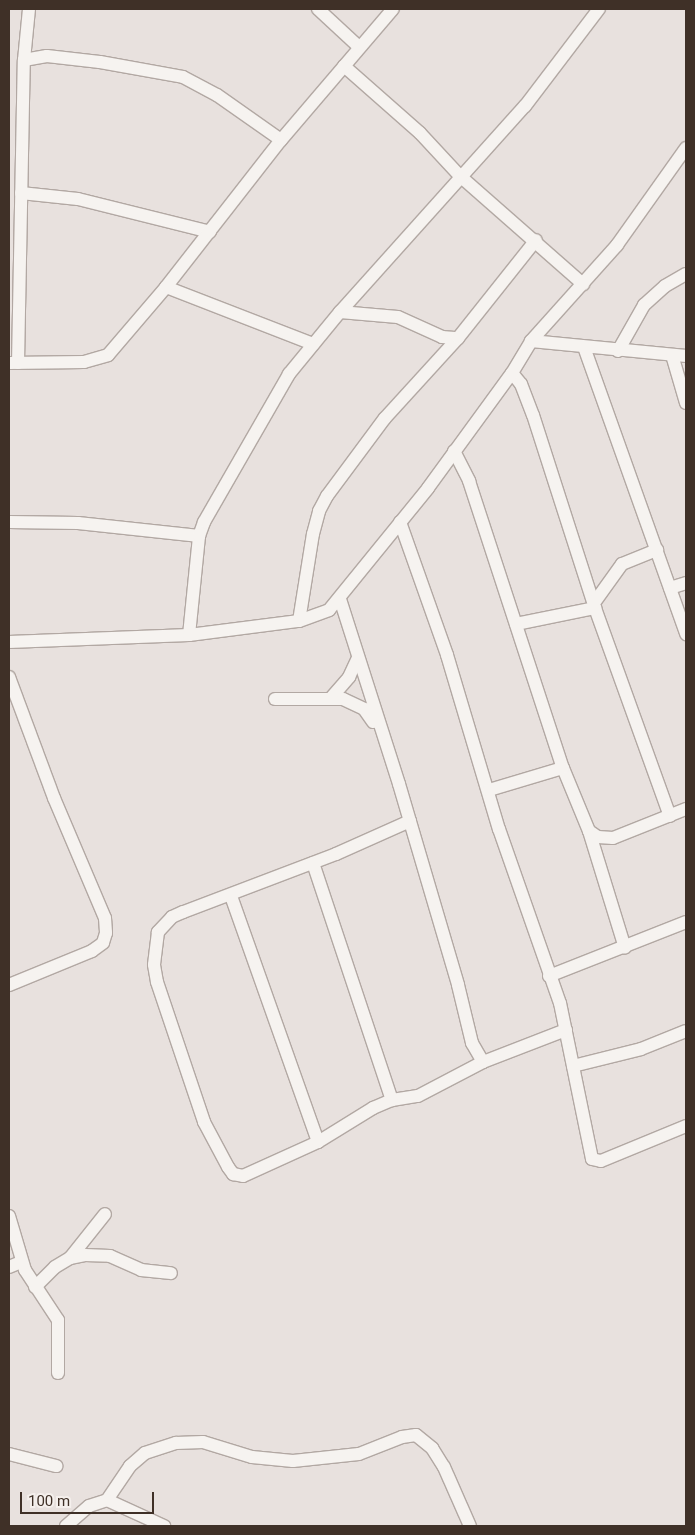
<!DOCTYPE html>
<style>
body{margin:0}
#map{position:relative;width:695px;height:1535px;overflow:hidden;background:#e8e1de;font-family:Roboto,sans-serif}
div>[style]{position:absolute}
.roads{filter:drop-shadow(1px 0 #b2a8a3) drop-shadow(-1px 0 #b2a8a3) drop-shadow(0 1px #b2a8a3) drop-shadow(0 -1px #b2a8a3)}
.minor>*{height:12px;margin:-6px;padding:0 6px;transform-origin:6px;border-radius:6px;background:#f6f3f0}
span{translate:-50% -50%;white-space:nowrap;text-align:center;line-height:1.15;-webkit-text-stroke:4.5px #f5f0ed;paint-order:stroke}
.frame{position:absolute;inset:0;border:10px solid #3f3027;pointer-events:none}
.scale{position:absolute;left:20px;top:1492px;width:134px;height:22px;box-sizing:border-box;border:2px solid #3f3027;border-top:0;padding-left:6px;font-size:15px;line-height:18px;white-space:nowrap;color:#3f3027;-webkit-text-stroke:4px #f5f0ed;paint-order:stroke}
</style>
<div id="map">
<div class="roads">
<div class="minor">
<i style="left:318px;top:9px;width:56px;rotate:42.8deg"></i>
<i style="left:24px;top:60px;width:23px;rotate:-10deg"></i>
<i style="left:47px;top:56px;width:53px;rotate:6.5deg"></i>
<i style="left:100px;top:62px;width:84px;rotate:10.2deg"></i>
<i style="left:183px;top:77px;width:38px;rotate:28deg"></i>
<i style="left:217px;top:95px;width:78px;rotate:35.1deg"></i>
<i style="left:344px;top:66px;width:101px;rotate:41.4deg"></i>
<i style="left:420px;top:133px;width:59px;rotate:47.1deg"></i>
<i style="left:460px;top:176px;width:164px;rotate:41.3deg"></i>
<i style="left:21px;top:193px;width:57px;rotate:6deg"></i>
<i style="left:78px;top:199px;width:136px;rotate:14deg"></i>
<i style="left:166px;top:287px;width:158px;rotate:21.2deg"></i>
<i style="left:340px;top:312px;width:58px;rotate:4.9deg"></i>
<i style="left:398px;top:317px;width:48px;rotate:24.4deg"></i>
<i style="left:442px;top:337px;width:16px;rotate:4deg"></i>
<i style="left:531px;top:341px;width:156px;rotate:5.5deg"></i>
<i style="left:584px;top:347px;width:305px;rotate:70.4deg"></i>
<i style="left:618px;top:351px;width:53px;rotate:-60.5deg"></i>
<i style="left:644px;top:305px;width:28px;rotate:-42deg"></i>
<i style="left:665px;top:286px;width:24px;rotate:-30deg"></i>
<i style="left:672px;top:355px;width:50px;rotate:73.7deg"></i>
<i style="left:9px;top:363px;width:75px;rotate:-0.8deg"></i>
<i style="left:84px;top:362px;width:25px;rotate:-16deg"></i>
<i style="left:108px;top:355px;width:89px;rotate:-49.5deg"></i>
<i style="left:166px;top:287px;width:187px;rotate:-52deg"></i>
<i style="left:281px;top:140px;width:172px;rotate:-49.5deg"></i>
<i style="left:18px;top:363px;width:303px;rotate:-88.9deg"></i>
<i style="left:24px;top:60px;width:51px;rotate:-84.4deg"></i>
<i style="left:512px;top:373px;width:14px;rotate:51deg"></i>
<i style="left:521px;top:384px;width:33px;rotate:69deg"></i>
<i style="left:533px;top:415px;width:203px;rotate:72.2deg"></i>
<i style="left:595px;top:608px;width:221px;rotate:70.2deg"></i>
<i style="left:454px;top:451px;width:34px;rotate:63deg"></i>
<i style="left:469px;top:481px;width:302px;rotate:71.9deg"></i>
<i style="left:563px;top:768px;width:68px;rotate:67.6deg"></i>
<i style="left:589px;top:831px;width:11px;rotate:34deg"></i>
<i style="left:598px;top:837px;width:15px;rotate:4deg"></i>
<i style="left:613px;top:838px;width:79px;rotate:-21.7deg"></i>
<i style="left:9px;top:522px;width:69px;rotate:0.8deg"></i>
<i style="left:78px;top:523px;width:122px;rotate:6.1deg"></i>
<i style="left:400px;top:522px;width:141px;rotate:70.5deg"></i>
<i style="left:447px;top:655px;width:182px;rotate:73.4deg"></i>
<i style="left:499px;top:829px;width:184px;rotate:70.7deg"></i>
<i style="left:560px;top:1003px;width:159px;rotate:78.4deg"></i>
<i style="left:592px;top:1159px;width:9px;rotate:13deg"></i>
<i style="left:601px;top:1161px;width:92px;rotate:-22.4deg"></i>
<i style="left:670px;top:588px;width:17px;rotate:-17deg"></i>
<i style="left:340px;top:599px;width:194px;rotate:72.3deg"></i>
<i style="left:399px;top:784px;width:209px;rotate:73.6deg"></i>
<i style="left:458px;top:985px;width:60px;rotate:76.4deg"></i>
<i style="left:472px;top:1043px;width:22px;rotate:60deg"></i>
<i style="left:594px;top:603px;width:48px;rotate:-54.3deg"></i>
<i style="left:622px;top:564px;width:38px;rotate:-22deg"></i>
<i style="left:299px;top:621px;width:88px;rotate:-80.9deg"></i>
<i style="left:313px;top:534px;width:24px;rotate:-75deg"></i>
<i style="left:319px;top:511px;width:17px;rotate:-62deg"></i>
<i style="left:327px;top:496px;width:97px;rotate:-53.4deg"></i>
<i style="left:385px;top:418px;width:108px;rotate:-47.6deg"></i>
<i style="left:458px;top:338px;width:125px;rotate:-51.5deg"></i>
<i style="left:516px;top:624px;width:81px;rotate:-11.4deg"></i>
<i style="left:189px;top:635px;width:100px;rotate:-84.2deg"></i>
<i style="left:199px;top:536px;width:15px;rotate:-70deg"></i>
<i style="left:204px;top:522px;width:171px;rotate:-60.1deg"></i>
<i style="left:289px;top:374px;width:80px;rotate:-50.6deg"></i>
<i style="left:340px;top:312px;width:277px;rotate:-48.1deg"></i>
<i style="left:525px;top:106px;width:122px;rotate:-52.7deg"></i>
<i style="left:9px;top:642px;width:180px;rotate:-2.2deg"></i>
<i style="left:189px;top:635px;width:111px;rotate:-7.3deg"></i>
<i style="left:299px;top:621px;width:32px;rotate:-20deg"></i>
<i style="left:329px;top:610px;width:157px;rotate:-50.9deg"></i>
<i style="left:428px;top:488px;width:142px;rotate:-53.9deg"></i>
<i style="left:512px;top:373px;width:37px;rotate:-59deg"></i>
<i style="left:531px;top:341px;width:129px;rotate:-48.1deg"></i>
<i style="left:617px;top:245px;width:119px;rotate:-54.6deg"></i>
<i style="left:9px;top:677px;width:129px;rotate:69.6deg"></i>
<i style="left:54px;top:798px;width:130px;rotate:67deg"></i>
<i style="left:105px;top:918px;width:15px;rotate:86deg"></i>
<i style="left:106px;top:933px;width:10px;rotate:107deg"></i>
<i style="left:103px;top:943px;width:14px;rotate:144deg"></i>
<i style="left:92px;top:951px;width:90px;rotate:157.7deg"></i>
<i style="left:331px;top:698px;width:28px;rotate:-49deg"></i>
<i style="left:349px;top:677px;width:21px;rotate:-65deg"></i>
<i style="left:275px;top:699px;width:68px"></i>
<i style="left:343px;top:699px;width:23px;rotate:25deg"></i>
<i style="left:364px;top:709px;width:16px;rotate:55deg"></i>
<i style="left:489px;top:790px;width:77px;rotate:-16.6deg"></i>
<i style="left:410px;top:821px;width:81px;rotate:156deg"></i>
<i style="left:336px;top:854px;width:164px;rotate:159.2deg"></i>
<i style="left:183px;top:912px;width:12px;rotate:156deg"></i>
<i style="left:172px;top:917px;width:21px;rotate:133deg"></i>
<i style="left:158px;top:932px;width:33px;rotate:97deg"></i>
<i style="left:154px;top:965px;width:17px;rotate:80deg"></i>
<i style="left:157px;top:982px;width:148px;rotate:71.4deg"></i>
<i style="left:204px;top:1122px;width:51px;rotate:61.9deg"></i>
<i style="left:228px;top:1167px;width:9px;rotate:54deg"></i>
<i style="left:233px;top:1174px;width:10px;rotate:11deg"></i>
<i style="left:243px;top:1176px;width:82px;rotate:-24.4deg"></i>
<i style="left:318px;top:1142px;width:65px;rotate:-31.7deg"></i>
<i style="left:373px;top:1108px;width:21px;rotate:-23deg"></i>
<i style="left:392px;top:1100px;width:26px;rotate:-9deg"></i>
<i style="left:418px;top:1096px;width:73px;rotate:-27.6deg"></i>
<i style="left:483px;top:1062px;width:89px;rotate:-21.1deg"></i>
<i style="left:589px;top:831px;width:122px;rotate:72.9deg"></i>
<i style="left:313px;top:863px;width:250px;rotate:71.6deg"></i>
<i style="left:231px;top:896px;width:261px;rotate:70.5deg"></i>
<i style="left:549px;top:976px;width:147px;rotate:-21.5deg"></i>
<i style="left:573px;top:1066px;width:70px;rotate:-14deg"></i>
<i style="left:641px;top:1049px;width:48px;rotate:-21.8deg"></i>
<i style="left:9px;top:1216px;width:56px;rotate:73.5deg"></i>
<i style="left:25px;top:1270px;width:60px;rotate:56.6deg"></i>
<i style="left:58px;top:1320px;width:53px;rotate:90deg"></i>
<i style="left:70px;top:1258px;width:56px;rotate:-51.5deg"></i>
<i style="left:9px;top:1267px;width:13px;rotate:-23deg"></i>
<i style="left:35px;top:1287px;width:28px;rotate:-45deg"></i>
<i style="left:55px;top:1267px;width:17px;rotate:-31deg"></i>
<i style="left:70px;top:1258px;width:15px;rotate:-11deg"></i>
<i style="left:85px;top:1255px;width:25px;rotate:2deg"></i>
<i style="left:110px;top:1256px;width:34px;rotate:24deg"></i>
<i style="left:141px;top:1270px;width:30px;rotate:6deg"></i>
<i style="left:9px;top:1454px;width:49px;rotate:14.3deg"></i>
<i style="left:107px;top:1500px;width:41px;rotate:-55.9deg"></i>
<i style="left:130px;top:1466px;width:20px;rotate:-41deg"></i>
<i style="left:145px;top:1453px;width:33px;rotate:-18deg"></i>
<i style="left:176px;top:1443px;width:27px;rotate:-2deg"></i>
<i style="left:203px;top:1442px;width:51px;rotate:17deg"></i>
<i style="left:252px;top:1457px;width:41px;rotate:5.6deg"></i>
<i style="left:293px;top:1461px;width:66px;rotate:-6.1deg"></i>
<i style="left:359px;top:1454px;width:46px;rotate:-21.6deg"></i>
<i style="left:402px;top:1437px;width:14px;rotate:-8deg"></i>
<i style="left:416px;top:1435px;width:21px;rotate:39deg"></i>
<i style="left:432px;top:1448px;width:22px;rotate:58deg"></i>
<i style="left:444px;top:1467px;width:64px;rotate:66.2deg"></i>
<i style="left:66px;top:1526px;width:30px;rotate:-41deg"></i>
<i style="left:89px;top:1506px;width:19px;rotate:-18deg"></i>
<i style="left:107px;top:1500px;width:63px;rotate:24.5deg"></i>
</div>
</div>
<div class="frame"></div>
<div class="scale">100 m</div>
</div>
